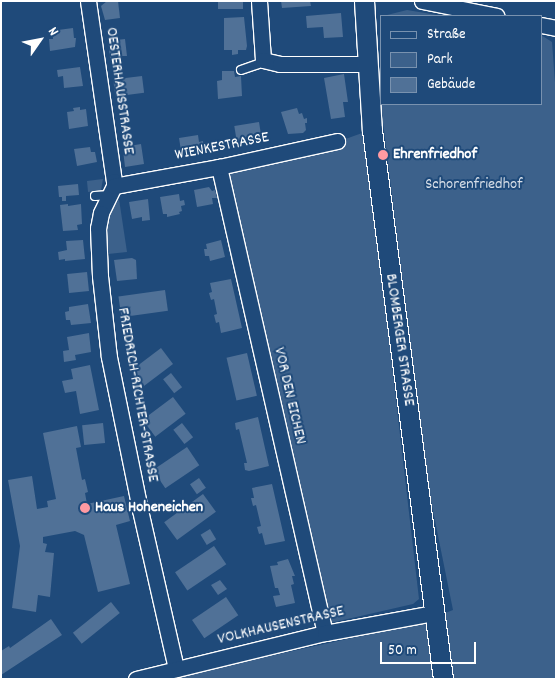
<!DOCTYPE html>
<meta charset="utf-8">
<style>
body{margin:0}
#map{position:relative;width:557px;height:680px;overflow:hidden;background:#1f4a7a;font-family:Dekko,sans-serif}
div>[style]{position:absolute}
.green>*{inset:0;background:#3c618b}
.building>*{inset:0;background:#507197;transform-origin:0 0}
.roads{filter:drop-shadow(1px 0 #fff) drop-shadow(-1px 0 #fff) drop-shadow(0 1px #fff) drop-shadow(0 -1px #fff)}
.service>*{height:8px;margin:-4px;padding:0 4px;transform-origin:4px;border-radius:4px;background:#1f4a7a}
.minor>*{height:15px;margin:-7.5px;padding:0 7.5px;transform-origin:7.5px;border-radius:7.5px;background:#1f4a7a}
.tertiary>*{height:19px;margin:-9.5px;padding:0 9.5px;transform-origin:9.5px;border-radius:9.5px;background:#1f4a7a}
.dots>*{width:14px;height:14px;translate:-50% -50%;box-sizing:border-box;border:2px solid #1f4a7a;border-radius:50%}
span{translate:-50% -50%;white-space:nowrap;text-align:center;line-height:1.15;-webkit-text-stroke:4px #1f4a7a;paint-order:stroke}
.street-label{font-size:16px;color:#fff}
.poi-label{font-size:16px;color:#fff;font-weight:700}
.left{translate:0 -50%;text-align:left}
.park-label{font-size:16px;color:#d8dfe8}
.frame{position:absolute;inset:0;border:2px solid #fff;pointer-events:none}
.legend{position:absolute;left:380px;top:15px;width:162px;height:90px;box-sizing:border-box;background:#1f4a7a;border:1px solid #7992af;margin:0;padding:6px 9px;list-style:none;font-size:15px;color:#fff}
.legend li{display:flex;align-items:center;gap:10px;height:25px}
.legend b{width:25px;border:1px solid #7992af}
.north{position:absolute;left:15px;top:15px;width:50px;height:50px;-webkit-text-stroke:4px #1f4a7a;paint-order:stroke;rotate:57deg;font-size:14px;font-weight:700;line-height:20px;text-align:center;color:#fff}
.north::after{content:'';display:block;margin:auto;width:18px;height:22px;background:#fff;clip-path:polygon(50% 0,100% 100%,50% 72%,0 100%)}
.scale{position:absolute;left:380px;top:642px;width:96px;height:22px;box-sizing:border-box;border:2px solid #fff;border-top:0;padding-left:6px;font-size:15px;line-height:18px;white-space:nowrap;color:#fff;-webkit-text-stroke:4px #1f4a7a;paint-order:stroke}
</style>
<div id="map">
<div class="green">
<i style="clip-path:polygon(407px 10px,431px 14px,442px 16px,383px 16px)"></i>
<i style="clip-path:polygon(541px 35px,552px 42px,556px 96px,556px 679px,165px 679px,420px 623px,453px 610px,428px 486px,379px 90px,381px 55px,381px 104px,541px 104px)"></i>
<i style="clip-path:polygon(365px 132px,419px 599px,413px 604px,330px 623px,225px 171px,337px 142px)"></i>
<i style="clip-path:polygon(103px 179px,101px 190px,88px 192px,87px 181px)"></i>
<i style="clip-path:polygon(119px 199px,127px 252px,108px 254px,107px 231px,111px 212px)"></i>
</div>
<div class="building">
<i style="clip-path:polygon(107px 1px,118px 1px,120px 18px,105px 20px,101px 6px)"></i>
<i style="left:218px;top:1px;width:25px;height:8px"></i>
<i style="clip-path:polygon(281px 1px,310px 1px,311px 6px,282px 8px)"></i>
<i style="clip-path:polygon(341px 13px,343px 37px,324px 38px,323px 27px,307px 28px,306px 16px)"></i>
<i style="clip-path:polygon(244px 17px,247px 46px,246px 50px,238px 50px,238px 54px,232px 55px,232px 50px,224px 50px,224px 18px)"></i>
<i style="clip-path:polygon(58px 27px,58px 30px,73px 28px,74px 38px,76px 38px,75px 47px,50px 51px,49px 39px,53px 39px,52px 28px)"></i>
<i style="clip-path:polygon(125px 39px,127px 56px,122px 56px,122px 60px,116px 61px,116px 57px,110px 58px,108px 41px)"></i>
<i style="clip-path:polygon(80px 67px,83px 86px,64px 88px,63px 76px,58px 77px,57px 70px)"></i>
<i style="clip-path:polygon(222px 71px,234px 71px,235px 77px,241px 76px,242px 96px,218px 99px,217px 81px,222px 80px)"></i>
<i style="clip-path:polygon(344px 74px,348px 102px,343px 102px,345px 117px,331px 119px,324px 78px)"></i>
<i style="left:142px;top:76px;width:17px;height:29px;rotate:83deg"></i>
<i style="clip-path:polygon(80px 107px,80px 110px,86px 109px,88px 126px,69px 129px,67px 112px,74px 111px,73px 108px)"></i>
<i style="clip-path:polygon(297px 108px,299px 114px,302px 113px,304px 119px,307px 118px,307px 123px,305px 123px,306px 130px,303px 133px,288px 134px,281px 112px)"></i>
<i style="left:259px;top:122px;width:19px;height:25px;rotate:81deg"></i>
<i style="clip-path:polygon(198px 135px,199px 142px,203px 141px,204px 148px,200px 149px,202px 154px,182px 157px,179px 138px)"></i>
<i style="clip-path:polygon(141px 144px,144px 164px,125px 167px,123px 150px,129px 149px,129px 146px)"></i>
<i style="clip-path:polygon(90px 147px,91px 152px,95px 152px,97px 162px,77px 166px,74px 149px)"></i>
<i style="clip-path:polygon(78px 184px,79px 195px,66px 196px,66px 201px,62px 201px,62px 197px,59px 197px,58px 186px)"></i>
<i style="clip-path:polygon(209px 187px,212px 191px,215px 190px,217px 198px,212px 198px,213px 204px,197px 207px,194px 190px)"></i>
<i style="clip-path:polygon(179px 194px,180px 201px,184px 200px,185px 205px,181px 206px,182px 211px,179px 212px,180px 214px,167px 217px,167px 214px,163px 214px,160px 197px)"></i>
<i style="clip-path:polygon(148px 199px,150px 220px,142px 221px,142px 217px,132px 219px,129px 202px)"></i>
<i style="clip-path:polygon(68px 204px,68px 206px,81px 204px,82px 224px,77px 225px,78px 230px,63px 231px,60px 205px)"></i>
<i style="clip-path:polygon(83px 240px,85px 259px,65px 261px,65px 259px,59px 260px,58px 252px,67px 250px,66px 241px)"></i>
<i style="clip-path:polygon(221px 240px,225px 257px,210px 261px,209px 256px,205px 256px,204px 249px,207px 249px,206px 244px)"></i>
<i style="clip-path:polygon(132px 258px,136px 260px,137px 279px,117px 281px,114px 260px)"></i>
<i style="left:87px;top:272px;width:19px;height:20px;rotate:84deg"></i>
<i style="clip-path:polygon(231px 279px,242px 328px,221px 333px,219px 322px,216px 323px,214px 315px,217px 314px,214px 299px,211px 300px,209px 293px,212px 292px,210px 283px)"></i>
<i style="left:165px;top:290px;width:21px;height:47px;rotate:82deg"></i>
<i style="clip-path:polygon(88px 304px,91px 323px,71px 325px,70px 320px,66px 320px,65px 312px,69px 311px,69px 307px)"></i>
<i style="clip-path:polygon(89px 333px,91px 352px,75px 355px,76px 360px,64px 362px,63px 351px,69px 350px,67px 337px)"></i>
<i style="left:161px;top:348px;width:20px;height:36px;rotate:53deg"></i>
<i style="left:247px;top:353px;width:44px;height:21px;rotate:77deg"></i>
<i style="clip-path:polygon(90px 365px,99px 410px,80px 414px,76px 391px,65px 393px,62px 381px,73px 379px,71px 369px)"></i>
<i style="left:171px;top:373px;width:18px;height:10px;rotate:52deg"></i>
<i style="left:173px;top:397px;width:21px;height:38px;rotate:53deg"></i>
<i style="clip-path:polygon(258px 417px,269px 466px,249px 471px,245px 470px,244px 463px,247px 463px,239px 429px,236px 430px,235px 423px)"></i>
<i style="left:103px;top:423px;width:20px;height:21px;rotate:84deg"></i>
<i style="left:182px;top:423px;width:18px;height:11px;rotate:52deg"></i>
<i style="clip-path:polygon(77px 426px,81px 447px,76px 448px,82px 480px,85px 479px,88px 492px,85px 493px,87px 504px,124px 496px,130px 521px,116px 525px,130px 584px,98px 592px,84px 535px,75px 531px,43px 537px,43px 543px,47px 544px,45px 552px,54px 553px,50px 597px,38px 595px,36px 612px,12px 608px,20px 546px,8px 480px,32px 476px,37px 509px,48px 507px,47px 501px,56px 499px,43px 433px)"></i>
<i style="left:187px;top:447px;width:22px;height:41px;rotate:56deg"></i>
<i style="left:199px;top:478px;width:12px;height:11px;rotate:55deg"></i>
<i style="clip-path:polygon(272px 484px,285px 541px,265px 545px,262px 533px,259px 534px,257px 527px,261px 526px,256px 505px,253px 506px,251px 498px,254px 498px,252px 488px)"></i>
<i style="left:203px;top:494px;width:22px;height:48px;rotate:54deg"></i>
<i style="left:210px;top:529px;width:12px;height:11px;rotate:59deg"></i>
<i style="left:214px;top:546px;width:22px;height:47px;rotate:56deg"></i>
<i style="clip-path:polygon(288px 559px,295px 576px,292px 576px,294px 584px,291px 585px,295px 603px,276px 607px,273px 596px,280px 595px,278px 588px,275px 588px,270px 566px,278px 565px,277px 562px)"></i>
<i style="clip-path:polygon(220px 580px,227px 589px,218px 595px,211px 585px)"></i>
<i style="left:226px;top:597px;width:22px;height:41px;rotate:56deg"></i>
<i style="left:111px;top:602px;width:14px;height:49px;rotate:51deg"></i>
<i style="clip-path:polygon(51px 619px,62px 635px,1px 675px,1px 651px,9px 646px,10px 648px)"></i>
</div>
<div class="roads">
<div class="service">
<i style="left:241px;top:70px;width:18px;rotate:-19deg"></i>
<i style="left:258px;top:64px;width:6px;rotate:-39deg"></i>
<i style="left:95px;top:196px;width:15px;rotate:-4deg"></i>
</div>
<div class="minor">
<i style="left:88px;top:1px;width:182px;rotate:81.8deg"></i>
<i style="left:114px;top:181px;width:5px;rotate:90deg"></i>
<i style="left:114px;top:186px;width:30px;rotate:116deg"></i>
<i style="left:101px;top:213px;width:15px;rotate:101deg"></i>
<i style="left:98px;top:228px;width:48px;rotate:87.6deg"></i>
<i style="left:100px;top:276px;width:81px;rotate:83.7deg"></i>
<i style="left:109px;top:357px;width:156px;rotate:78.5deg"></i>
<i style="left:140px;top:510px;width:163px;rotate:77.2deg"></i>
<i style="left:259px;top:1px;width:59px;rotate:86.1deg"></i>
<i style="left:263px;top:60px;width:17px;rotate:13deg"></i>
<i style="left:280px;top:64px;width:86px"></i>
<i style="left:422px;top:1px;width:76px;rotate:11.3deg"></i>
<i style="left:541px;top:25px;width:15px;rotate:11deg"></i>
<i style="left:219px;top:167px;width:478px;rotate:77.2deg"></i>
<i style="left:114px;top:186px;width:107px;rotate:-10.3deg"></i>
<i style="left:219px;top:167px;width:121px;rotate:-12.4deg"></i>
<i style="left:136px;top:679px;width:195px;rotate:-13.7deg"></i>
<i style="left:325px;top:633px;width:111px;rotate:-10.4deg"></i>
</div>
<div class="tertiary">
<i style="left:364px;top:1px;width:129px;rotate:86.5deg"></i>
<i style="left:372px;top:130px;width:554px;rotate:82.63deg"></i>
</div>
</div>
<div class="dots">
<i style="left:383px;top:155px;background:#ff9aa2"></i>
<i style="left:85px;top:508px;background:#ff9aa2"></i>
</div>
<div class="street-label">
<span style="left:119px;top:91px;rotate:82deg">OESTERHAUSSTRASSE</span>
<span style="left:222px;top:147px;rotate:-11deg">WIENKESTRASSE</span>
<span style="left:399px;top:340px;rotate:82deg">BLOMBERGER STRASSE</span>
<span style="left:137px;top:395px;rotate:80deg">FRIEDRICH-RICHTER-STRASSE</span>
<span style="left:289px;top:396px;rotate:77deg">VOR DEN EICHEN</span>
<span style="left:281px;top:626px;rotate:-13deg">VOLKHAUSENSTRASSE</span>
</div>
<div class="poi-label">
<span class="left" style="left:393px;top:155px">Ehrenfriedhof</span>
<span class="left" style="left:95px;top:508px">Haus Hoheneichen</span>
</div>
<div class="park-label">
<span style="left:474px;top:185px">Schorenfriedhof</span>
</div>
<div class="frame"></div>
<ul class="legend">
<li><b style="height:6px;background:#1f4a7a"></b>Straße</li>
<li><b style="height:14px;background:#3c618b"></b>Park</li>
<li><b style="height:14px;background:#507197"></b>Gebäude</li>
</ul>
<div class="north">N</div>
<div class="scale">50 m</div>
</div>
